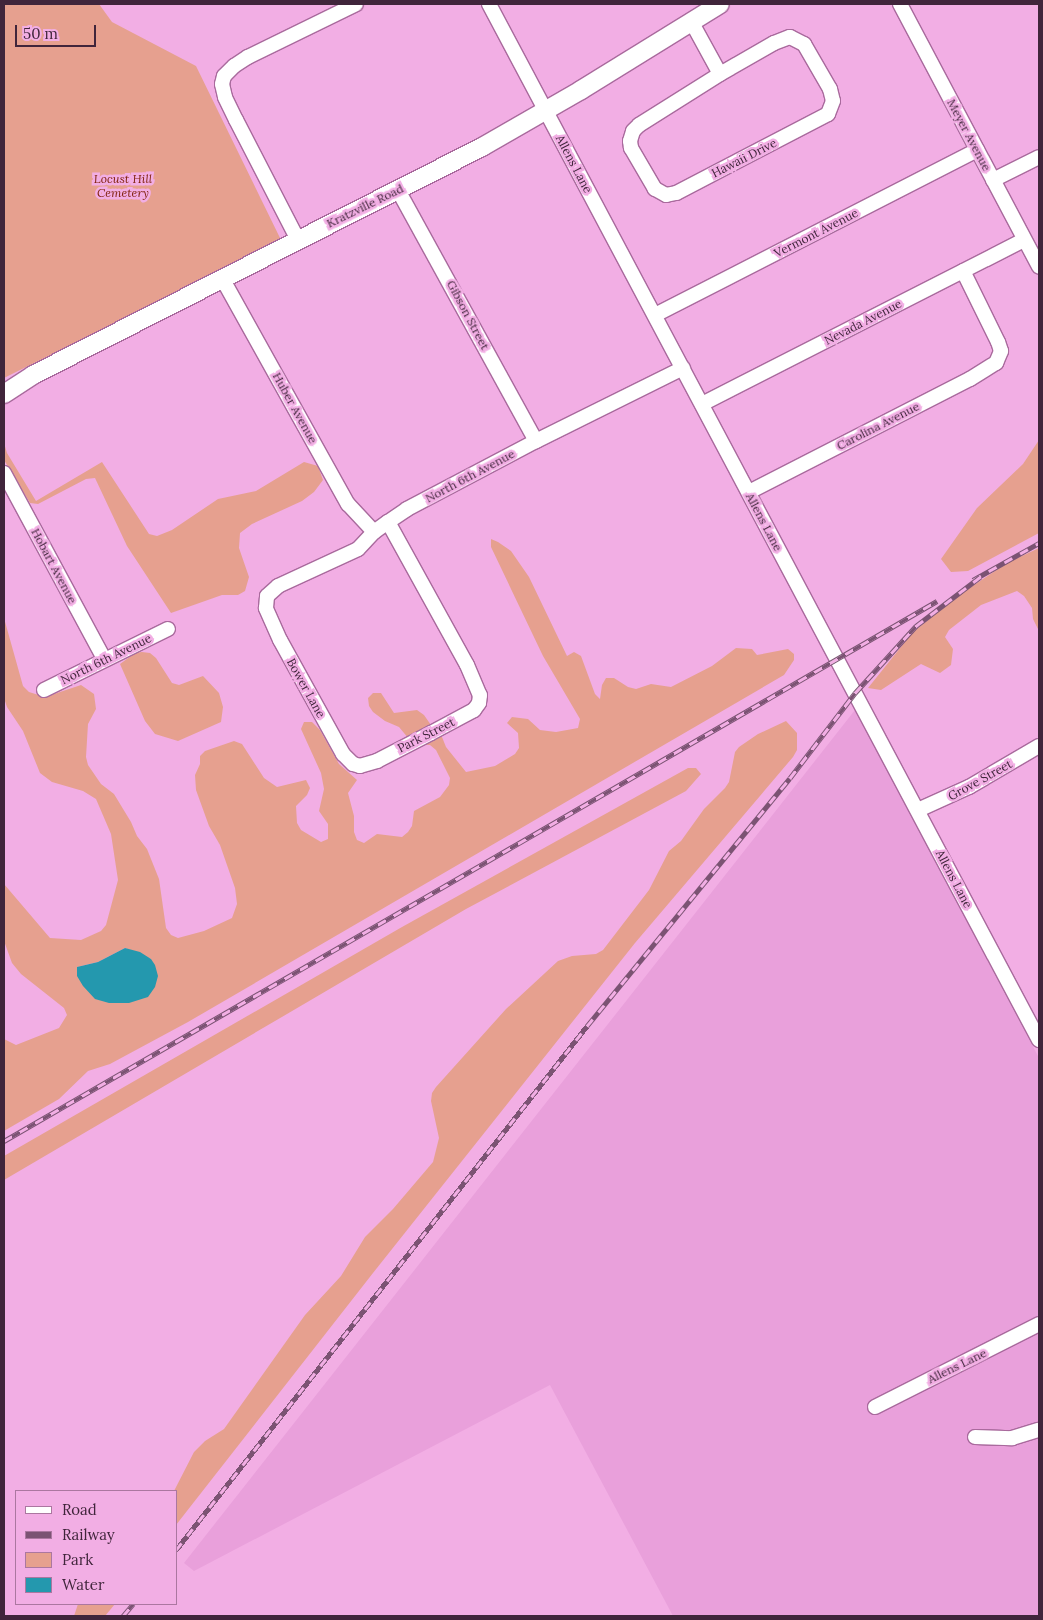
<!DOCTYPE html>
<style>
body{margin:0}
#map{position:relative;width:1043px;height:1620px;overflow:hidden;background:#f2aee4;font-family:Lora,serif}
div>[style]{position:absolute}
.built>*{inset:0;background:#e9a0db}
.green>*{inset:0;background:#e6a08f}
.water>*{inset:0;background:#2498ae}
.roads{filter:drop-shadow(1px 0 #a96a9d) drop-shadow(-1px 0 #a96a9d) drop-shadow(0 1px #a96a9d) drop-shadow(0 -1px #a96a9d)}
.minor>*{height:14px;margin:-7px;padding:0 7px;transform-origin:7px;border-radius:7px;background:#fff}
.major>*{height:18px;margin:-9px;padding:0 9px;transform-origin:9px;border-radius:9px;background:#fff}
.rail>*{height:5px;margin-top:-2.5px;transform-origin:0;background:repeating-linear-gradient(90deg,#f2aee4 0 9px,#7b5373 0 18px);box-sizing:border-box;border-block:1px solid #7b5373}
span{translate:-50% -50%;white-space:nowrap;text-align:center;line-height:1.15;-webkit-text-stroke:5px #f2aee4;paint-order:stroke}
.street-label{font-size:12px;color:#40253b}
.park-label{font-size:12px;color:#81230e;font-style:italic}
.frame{position:absolute;inset:0;border:5px solid #40253b;pointer-events:none}
.legend{position:absolute;left:15px;top:1490px;width:162px;height:115px;box-sizing:border-box;background:#f2aee4;border:1px solid #ab77a0;margin:0;padding:6px 9px;list-style:none;font-size:15px;color:#40253b}
.legend li{display:flex;align-items:center;gap:10px;height:25px}
.legend b{width:25px;border:1px solid #ab77a0}
.scale{position:absolute;left:15px;top:25px;width:81px;height:22px;box-sizing:border-box;border:2px solid #40253b;border-top:0;padding-left:6px;font-size:15px;line-height:18px;white-space:nowrap;color:#40253b;-webkit-text-stroke:4px #f2aee4;paint-order:stroke}
</style>
<div id="map">
<div class="built">
<i style="clip-path:polygon(855px 710px,1039px 1058px,1039px 1616px,673px 1616px,550px 1385px,194px 1571px,184px 1563px)"></i>
</div>
<div class="green">
<i style="clip-path:polygon(4px 4px,99px 4px,112px 22px,196px 66px,281px 240px,4px 378px)"></i>
<i style="clip-path:polygon(1039px 440px,1039px 533px,968px 571px,951px 572px,941px 559px,977px 508px,1023px 464px)"></i>
<i style="clip-path:polygon(4px 443px,7px 453px,36px 501px,102px 462px,149px 534px,157px 536px,172px 530px,218px 499px,256px 491px,304px 462px,318px 466px,323px 480px,314px 492px,302px 501px,252px 524px,240px 533px,239px 548px,249px 577px,245px 591px,238px 595px,222px 595px,171px 613px,127px 546px,95px 478px,86px 479px,38px 504px,30px 503px,4px 460px)"></i>
<i style="clip-path:polygon(evenodd,491px 539px,498px 542px,511px 551px,529px 577px,567px 656px,574px 652px,581px 656px,595px 694px,600px 699px,602px 685px,606px 678px,614px 678px,628px 687px,636px 689px,651px 684px,671px 687px,712px 666px,736px 648px,752px 649px,757px 655px,788px 649px,794px 654px,794px 660px,784px 675px,188px 1022px,110px 1064px,88px 1071px,59px 1099px,4px 1131px,4px 1039px,16px 1045px,59px 1028px,67px 1015px,64px 1008px,21px 974px,12px 963px,4px 941px,4px 884px,50px 938px,81px 940px,101px 931px,106px 925px,118px 880px,111px 834px,96px 799px,83px 791px,52px 782px,40px 773px,23px 731px,7px 707px,4px 698px,4px 618px,23px 686px,29px 692px,45px 697px,81px 685px,94px 694px,96px 709px,88px 724px,86px 757px,88px 765px,101px 784px,114px 794px,131px 822px,137px 836px,147px 849px,159px 879px,166px 928px,171px 935px,178px 938px,204px 931px,232px 918px,237px 904px,235px 888px,220px 845px,209px 826px,196px 790px,195px 775px,200px 764px,200px 756px,205px 751px,234px 741px,242px 744px,264px 778px,277px 787px,306px 780px,310px 788px,307px 795px,296px 806px,297px 823px,301px 830px,321px 842px,328px 839px,328px 824px,319px 811px,324px 789px,321px 773px,301px 729px,304px 722px,312px 722px,320px 730px,339px 764px,357px 780px,348px 793px,354px 816px,354px 832px,357px 840px,364px 843px,377px 834px,402px 837px,408px 832px,412px 826px,414px 811px,440px 797px,449px 785px,450px 778px,436px 750px,430px 745px,414px 745px,399px 727px,385px 721px,373px 712px,369px 706px,368px 698px,373px 693px,381px 693px,394px 713px,417px 710px,424px 715px,433px 728px,440px 732px,446px 747px,466px 772px,495px 766px,515px 754px,519px 748px,518px 733px,507px 723px,512px 717px,528px 719px,540px 730px,556px 732px,578px 728px,580px 719px,543px 656px,491px 547px,491px 539px,125px 948px,151px 959px,77px 967px,98px 962px,125px 948px)"></i>
<i style="clip-path:polygon(1039px 548px,1039px 631px,1033px 619px,1032px 608px,1024px 596px,1017px 591px,981px 605px,949px 630px,945px 637px,953px 649px,951px 665px,940px 673px,921px 664px,881px 690px,868px 688px,913px 632px,962px 593px,1007px 563px)"></i>
<i style="clip-path:polygon(142px 652px,150px 653px,156px 658px,172px 683px,179px 685px,203px 676px,219px 693px,223px 707px,221px 722px,178px 741px,155px 734px,145px 721px,120px 664px,135px 653px)"></i>
<i style="clip-path:polygon(786px 721px,797px 733px,797px 750px,793px 757px,635px 943px,373px 1273px,176px 1525px,176px 1491px,174px 1491px,194px 1452px,205px 1441px,224px 1429px,305px 1315px,341px 1276px,365px 1237px,393px 1209px,433px 1162px,439px 1138px,431px 1101px,432px 1093px,436px 1087px,506px 1009px,558px 961px,572px 956px,596px 954px,603px 950px,649px 890px,669px 851px,681px 841px,704px 809px,725px 788px,729px 782px,735px 752px,739px 747px,758px 734px)"></i>
<i style="clip-path:polygon(688px 768px,696px 768px,701px 774px,686px 791px,466px 909px,4px 1180px,4px 1156px,402px 927px)"></i>
<i style="clip-path:polygon(78px 1604px,115px 1604px,105px 1616px,74px 1616px)"></i>
</div>
<div class="water">
<i style="clip-path:polygon(125px 948px,140px 952px,151px 959px,155px 965px,158px 976px,155px 987px,148px 997px,129px 1003px,109px 1003px,95px 999px,83px 986px,77px 976px,77px 967px,98px 962px)"></i>
</div>
<div class="roads">
<div class="minor">
<i style="left:489px;top:4px;width:1173px;rotate:62.04deg"></i>
<i style="left:900px;top:4px;width:297px;rotate:62.1deg"></i>
<i style="left:691px;top:21px;width:60px;rotate:61.3deg"></i>
<i style="left:790px;top:37px;width:16px;rotate:27deg"></i>
<i style="left:804px;top:44px;width:52px;rotate:60deg"></i>
<i style="left:830px;top:89px;width:12px;rotate:76deg"></i>
<i style="left:833px;top:101px;width:14px;rotate:111deg"></i>
<i style="left:828px;top:114px;width:171px;rotate:152.5deg"></i>
<i style="left:676px;top:193px;width:10px;rotate:169deg"></i>
<i style="left:666px;top:195px;width:13px;rotate:-151deg"></i>
<i style="left:655px;top:189px;width:48px;rotate:-120.3deg"></i>
<i style="left:631px;top:148px;width:7px;rotate:-98deg"></i>
<i style="left:630px;top:141px;width:10px;rotate:-73deg"></i>
<i style="left:633px;top:131px;width:8px;rotate:-45deg"></i>
<i style="left:639px;top:125px;width:96px;rotate:-32.2deg"></i>
<i style="left:720px;top:74px;width:62px;rotate:-29.9deg"></i>
<i style="left:774px;top:43px;width:17px;rotate:-21deg"></i>
<i style="left:993px;top:180px;width:51px;rotate:-26.6deg"></i>
<i style="left:398px;top:190px;width:286px;rotate:61.2deg"></i>
<i style="left:298px;top:240px;width:135px;rotate:-117.3deg"></i>
<i style="left:236px;top:120px;width:25px;rotate:-116deg"></i>
<i style="left:225px;top:97px;width:13px;rotate:-103deg"></i>
<i style="left:222px;top:84px;width:8px;rotate:-76deg"></i>
<i style="left:224px;top:76px;width:14px;rotate:-45deg"></i>
<i style="left:234px;top:66px;width:17px;rotate:-33deg"></i>
<i style="left:248px;top:57px;width:120px;rotate:-26.1deg"></i>
<i style="left:222px;top:278px;width:259px;rotate:60.9deg"></i>
<i style="left:348px;top:504px;width:38px;rotate:47deg"></i>
<i style="left:655px;top:315px;width:362px;rotate:-27.1deg"></i>
<i style="left:702px;top:404px;width:361px;rotate:-27deg"></i>
<i style="left:4px;top:473px;width:211px;rotate:61.7deg"></i>
<i style="left:749px;top:492px;width:248px;rotate:-27.1deg"></i>
<i style="left:970px;top:379px;width:31px;rotate:-32deg"></i>
<i style="left:996px;top:363px;width:13px;rotate:-67deg"></i>
<i style="left:1001px;top:351px;width:9px;rotate:-108deg"></i>
<i style="left:998px;top:342px;width:79px;rotate:-116.2deg"></i>
<i style="left:388px;top:522px;width:163px;rotate:61.1deg"></i>
<i style="left:467px;top:665px;width:33px;rotate:67deg"></i>
<i style="left:480px;top:695px;width:8px;rotate:97deg"></i>
<i style="left:479px;top:703px;width:9px;rotate:126deg"></i>
<i style="left:474px;top:710px;width:49px;rotate:151.9deg"></i>
<i style="left:431px;top:733px;width:61px;rotate:152.6deg"></i>
<i style="left:377px;top:761px;width:18px;rotate:164deg"></i>
<i style="left:360px;top:766px;width:7px;rotate:-164deg"></i>
<i style="left:353px;top:764px;width:14px;rotate:-135deg"></i>
<i style="left:343px;top:754px;width:130px;rotate:-118.9deg"></i>
<i style="left:280px;top:640px;width:35px;rotate:-114deg"></i>
<i style="left:266px;top:608px;width:12px;rotate:-85deg"></i>
<i style="left:267px;top:596px;width:15px;rotate:-42deg"></i>
<i style="left:278px;top:586px;width:88px;rotate:-24.8deg"></i>
<i style="left:358px;top:549px;width:23px;rotate:-47deg"></i>
<i style="left:374px;top:532px;width:17px;rotate:-36deg"></i>
<i style="left:388px;top:522px;width:23px;rotate:-34deg"></i>
<i style="left:407px;top:509px;width:146px;rotate:-27.8deg"></i>
<i style="left:536px;top:441px;width:164px;rotate:-26.4deg"></i>
<i style="left:44px;top:690px;width:138px;rotate:-26.2deg"></i>
<i style="left:918px;top:810px;width:56px;rotate:-24.3deg"></i>
<i style="left:969px;top:787px;width:81px;rotate:-30.4deg"></i>
<i style="left:875px;top:1407px;width:184px;rotate:-26.8deg"></i>
<i style="left:975px;top:1437px;width:37px;rotate:2deg"></i>
<i style="left:1012px;top:1438px;width:28px;rotate:-17deg"></i>
</div>
<div class="major">
<i style="left:4px;top:394px;width:35px;rotate:-33deg"></i>
<i style="left:33px;top:375px;width:504px;rotate:-26.92deg"></i>
<i style="left:482px;top:147px;width:114px;rotate:-29.9deg"></i>
<i style="left:581px;top:90px;width:163px;rotate:-31.7deg"></i>
</div>
</div>
<div class="rail">
<i style="left:973px;top:580px;width:76px;rotate:-29.3deg"></i>
<i style="left:4px;top:1141px;width:1078px;rotate:-30.06deg"></i>
<i style="left:176px;top:1550px;width:666px;rotate:-51.89deg"></i>
<i style="left:587px;top:1026px;width:320px;rotate:-50.7deg"></i>
<i style="left:790px;top:778px;width:107px;rotate:-52.6deg"></i>
<i style="left:855px;top:693px;width:91px;rotate:-47.7deg"></i>
<i style="left:916px;top:626px;width:81px;rotate:-37.4deg"></i>
<i style="left:123px;top:1616px;width:16px;rotate:-50deg"></i>
</div>
<div class="street-label">
<span style="left:969px;top:135px;rotate:62deg">Meyer Avenue</span>
<span style="left:744px;top:158px;rotate:-27deg">Hawaii Drive</span>
<span style="left:574px;top:164px;rotate:62deg">Allens Lane</span>
<span style="left:365px;top:206px;rotate:-26deg">Kratzville Road</span>
<span style="left:816px;top:233px;rotate:-27deg">Vermont Avenue</span>
<span style="left:468px;top:315px;rotate:62deg">Gibson Street</span>
<span style="left:863px;top:322px;rotate:-27deg">Nevada Avenue</span>
<span style="left:295px;top:408px;rotate:61deg">Huber Avenue</span>
<span style="left:878px;top:426px;rotate:-27deg">Carolina Avenue</span>
<span style="left:470px;top:476px;rotate:-28deg">North 6th Avenue</span>
<span style="left:764px;top:522px;rotate:62deg">Allens Lane</span>
<span style="left:54px;top:566px;rotate:62deg">Hobart Avenue</span>
<span style="left:106px;top:659px;rotate:-26deg">North 6th Avenue</span>
<span style="left:306px;top:688px;rotate:61deg">Bower Lane</span>
<span style="left:426px;top:735px;rotate:-27deg">Park Street</span>
<span style="left:980px;top:780px;rotate:-29deg">Grove Street</span>
<span style="left:954px;top:879px;rotate:62deg">Allens Lane</span>
<span style="left:957px;top:1366px;rotate:-26deg">Allens Lane</span>
</div>
<div class="park-label">
<span style="left:123px;top:186px">Locust Hill<br>Cemetery</span>
</div>
<div class="frame"></div>
<ul class="legend">
<li><b style="height:6px;background:#fff"></b>Road</li>
<li><b style="height:6px;background:#7b5373"></b>Railway</li>
<li><b style="height:14px;background:#e6a08f"></b>Park</li>
<li><b style="height:14px;background:#2498ae"></b>Water</li>
</ul>
<div class="scale">50 m</div>
</div>
